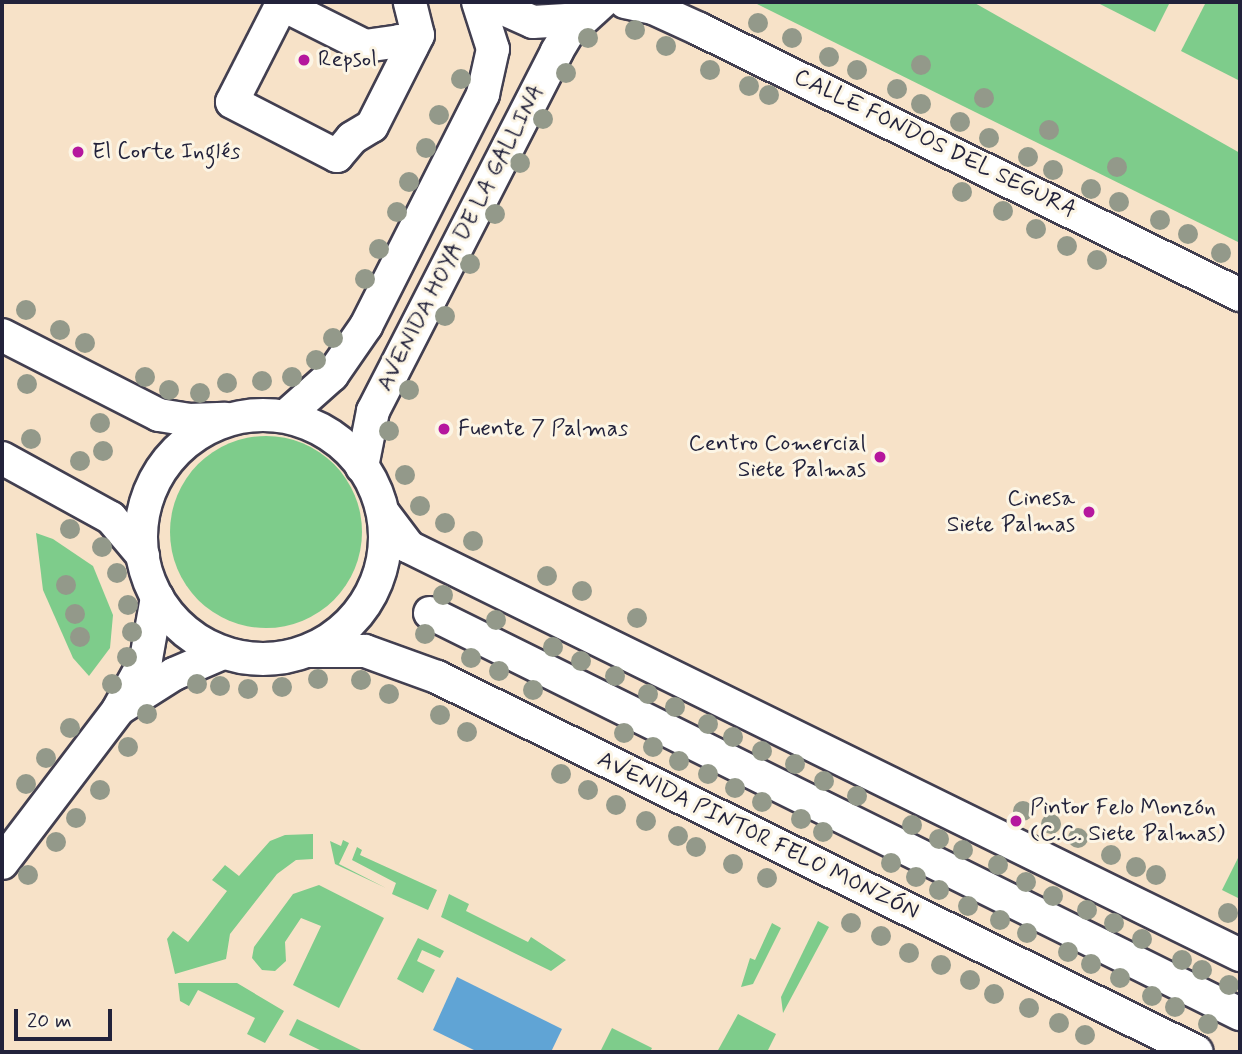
<!DOCTYPE html>
<meta charset="utf-8">
<style>
body{margin:0}
#map{position:relative;width:1242px;height:1054px;overflow:hidden;background:#f7e2c8;font-family:Mynerve,sans-serif}
div>[style]{position:absolute}
.green>*{inset:0;background:#7ecc8b}
.round{border-radius:50%}
.water>*{inset:0;background:#60a4d5}
.roads{filter:drop-shadow(2px 0 #423f50) drop-shadow(-2px 0 #423f50) drop-shadow(0 2px #423f50) drop-shadow(0 -2px #423f50)}
.minor>*{height:32px;margin:-16px;padding:0 16px;transform-origin:16px;border-radius:16px;background:#fff}
.minor>.ring{margin:-16px;padding:0;box-sizing:content-box;background:none;border:32px solid #fff;border-radius:50%}
.trees>*{width:20px;height:20px;margin:-10px;border-radius:50%;background:#93998a}
.dots>*{width:19px;height:19px;translate:-50% -50%;box-sizing:border-box;border:4px solid #fcf5e5;border-radius:50%}
span{translate:-50% -50%;white-space:nowrap;text-align:center;line-height:1.15;-webkit-text-stroke:6px #fcf5e5;paint-order:stroke}
.poi-label{font-size:23px;color:#22223b}
.left{translate:0 -50%;text-align:left}
.right{translate:-100% -50%;text-align:right}
.street-label{font-size:23px;color:#22223b}
.frame{position:absolute;inset:0;border:4px solid #22223b;pointer-events:none}
.scale{position:absolute;left:14px;top:1009px;width:98px;height:32px;box-sizing:border-box;border:4px solid #22223b;border-top:0;padding-left:9px;font-size:21px;line-height:24px;white-space:nowrap;color:#22223b;-webkit-text-stroke:5px #fcf5e5;paint-order:stroke}
</style>
<div id="map">
<div class="green">
<i style="clip-path:polygon(753px 2px,973px 2px,1240px 153px,1240px 243px)"></i>
<i style="clip-path:polygon(1096px 2px,1170px 2px,1155px 32px)"></i>
<i style="clip-path:polygon(1206px 2px,1240px 2px,1240px 81px,1181px 51px)"></i>
<i class="round" style="left:170px;top:436px;width:192px;height:192px"></i>
<i style="clip-path:polygon(36px 533px,53px 539px,93px 566px,113px 615px,110px 648px,89px 676px,73px 658px,43px 590px)"></i>
<i style="clip-path:polygon(313px 834px,313px 859px,296px 860px,277px 874px,230px 934px,226px 959px,175px 974px,167px 939px,173px 931px,188px 942px,227px 891px,212px 880px,225px 865px,239px 876px,270px 841px,285px 835px)"></i>
<i style="clip-path:polygon(343px 840px,349px 843px,339px 864px,386px 888px,335px 864px,330px 841px,341px 846px)"></i>
<i style="clip-path:polygon(357px 847px,362px 850px,360px 855px,437px 890px,428px 910px,392px 894px,396px 883px,352px 860px)"></i>
<i style="clip-path:polygon(1240px 854px,1240px 899px,1222px 890px)"></i>
<i style="clip-path:polygon(319px 885px,384px 918px,339px 1008px,293px 985px,321px 926px,301px 918px,285px 942px,286px 961px,275px 971px,262px 970px,252px 958px,254px 947px,293px 894px)"></i>
<i style="clip-path:polygon(449px 894px,469px 904px,466px 911px,528px 942px,531px 937px,566px 960px,551px 971px,441px 917px)"></i>
<i style="clip-path:polygon(818px 921px,829px 927px,783px 1013px,781px 997px)"></i>
<i style="clip-path:polygon(772px 923px,781px 928px,753px 984px,741px 987px,750px 958px,755px 960px)"></i>
<i style="clip-path:polygon(418px 938px,444px 951px,440px 958px,422px 950px,417px 961px,435px 970px,423px 993px,397px 979px)"></i>
<i style="clip-path:polygon(178px 983px,237px 983px,284px 1011px,265px 1043px,247px 1034px,255px 1018px,198px 990px,189px 1006px,180px 1001px)"></i>
<i style="clip-path:polygon(738px 1014px,776px 1034px,767px 1052px,717px 1052px)"></i>
<i style="clip-path:polygon(297px 1019px,365px 1052px,324px 1052px,289px 1035px)"></i>
<i style="clip-path:polygon(612px 1028px,652px 1048px,650px 1052px,600px 1052px)"></i>
</div>
<div class="water">
<i style="clip-path:polygon(457px 977px,562px 1029px,551px 1052px,478px 1052px,433px 1030px)"></i>
</div>
<div class="roads">
<div class="minor">
<i style="left:283px;top:2px;width:112px;rotate:117deg"></i>
<i style="left:232px;top:102px;width:118px;rotate:27.2deg"></i>
<i style="left:337px;top:156px;width:23px;rotate:-50deg"></i>
<i style="left:352px;top:138px;width:23px;rotate:-31deg"></i>
<i style="left:372px;top:126px;width:102px;rotate:-63.2deg"></i>
<i style="left:418px;top:35px;width:34px;rotate:-104deg"></i>
<i style="left:488px;top:2px;width:49px;rotate:24deg"></i>
<i style="left:533px;top:22px;width:49px;rotate:-3.5deg"></i>
<i style="left:625px;top:2px;width:29px;rotate:12deg"></i>
<i style="left:653px;top:8px;width:51px;rotate:24.5deg"></i>
<i style="left:699px;top:29px;width:603px;rotate:26.18deg"></i>
<i style="left:281px;top:4px;width:94px;rotate:26.6deg"></i>
<i style="left:365px;top:46px;width:34px;rotate:-8deg"></i>
<i style="left:399px;top:41px;width:14px;rotate:25deg"></i>
<i style="left:2px;top:335px;width:176px;rotate:27deg"></i>
<i style="left:159px;top:415px;width:30px;rotate:9deg"></i>
<i style="left:189px;top:420px;width:36px;rotate:-2deg"></i>
<i class="ring" style="left:141px;top:415px;width:212px;height:212px"></i>
<i style="left:286px;top:416px;width:62px;rotate:-41.7deg"></i>
<i style="left:332px;top:375px;width:60px;rotate:-55.2deg"></i>
<i style="left:366px;top:326px;width:260px;rotate:-63.2deg"></i>
<i style="left:483px;top:94px;width:46px;rotate:-77.5deg"></i>
<i style="left:493px;top:49px;width:49px;rotate:-107.7deg"></i>
<i style="left:2px;top:458px;width:124px;rotate:28.8deg"></i>
<i style="left:111px;top:518px;width:50px;rotate:49.9deg"></i>
<i style="left:362px;top:467px;width:57px;rotate:-78.9deg"></i>
<i style="left:373px;top:411px;width:404px;rotate:-62.9deg"></i>
<i style="left:557px;top:51px;width:21px;rotate:-59deg"></i>
<i style="left:568px;top:33px;width:46px;rotate:-42.4deg"></i>
<i style="left:384px;top:514px;width:41px;rotate:52.9deg"></i>
<i style="left:409px;top:547px;width:926px;rotate:26.15deg"></i>
<i style="left:430px;top:613px;width:904px;rotate:26.34deg"></i>
<i style="left:310px;top:651px;width:55px"></i>
<i style="left:365px;top:651px;width:77px;rotate:19.9deg"></i>
<i style="left:437px;top:677px;width:847px;rotate:26.26deg"></i>
<i style="left:122px;top:707px;width:62px;rotate:-32.4deg"></i>
<i style="left:174px;top:674px;width:53px;rotate:-23.2deg"></i>
<i style="left:2px;top:863px;width:192px;rotate:-52.8deg"></i>
<i style="left:118px;top:710px;width:58px;rotate:-61.2deg"></i>
<i style="left:146px;top:659px;width:63px;rotate:-79.9deg"></i>
</div>
</div>
<div class="trees">
<i style="left:758px;top:23px"></i>
<i style="left:635px;top:30px"></i>
<i style="left:588px;top:38px"></i>
<i style="left:792px;top:38px"></i>
<i style="left:666px;top:46px"></i>
<i style="left:829px;top:57px"></i>
<i style="left:921px;top:65px"></i>
<i style="left:710px;top:70px"></i>
<i style="left:857px;top:70px"></i>
<i style="left:566px;top:73px"></i>
<i style="left:461px;top:79px"></i>
<i style="left:749px;top:86px"></i>
<i style="left:897px;top:89px"></i>
<i style="left:769px;top:95px"></i>
<i style="left:984px;top:98px"></i>
<i style="left:921px;top:104px"></i>
<i style="left:439px;top:115px"></i>
<i style="left:543px;top:119px"></i>
<i style="left:960px;top:122px"></i>
<i style="left:1049px;top:130px"></i>
<i style="left:989px;top:138px"></i>
<i style="left:426px;top:148px"></i>
<i style="left:1028px;top:157px"></i>
<i style="left:520px;top:163px"></i>
<i style="left:1117px;top:167px"></i>
<i style="left:1053px;top:170px"></i>
<i style="left:409px;top:182px"></i>
<i style="left:1091px;top:189px"></i>
<i style="left:962px;top:192px"></i>
<i style="left:1119px;top:202px"></i>
<i style="left:1003px;top:211px"></i>
<i style="left:397px;top:212px"></i>
<i style="left:495px;top:214px"></i>
<i style="left:1160px;top:220px"></i>
<i style="left:1036px;top:229px"></i>
<i style="left:1188px;top:234px"></i>
<i style="left:1067px;top:246px"></i>
<i style="left:379px;top:249px"></i>
<i style="left:1221px;top:253px"></i>
<i style="left:1097px;top:260px"></i>
<i style="left:470px;top:264px"></i>
<i style="left:365px;top:279px"></i>
<i style="left:26px;top:310px"></i>
<i style="left:445px;top:316px"></i>
<i style="left:60px;top:330px"></i>
<i style="left:333px;top:338px"></i>
<i style="left:85px;top:343px"></i>
<i style="left:316px;top:360px"></i>
<i style="left:145px;top:377px"></i>
<i style="left:292px;top:377px"></i>
<i style="left:262px;top:381px"></i>
<i style="left:227px;top:383px"></i>
<i style="left:27px;top:384px"></i>
<i style="left:169px;top:390px"></i>
<i style="left:409px;top:390px"></i>
<i style="left:200px;top:393px"></i>
<i style="left:100px;top:423px"></i>
<i style="left:389px;top:431px"></i>
<i style="left:31px;top:439px"></i>
<i style="left:103px;top:451px"></i>
<i style="left:80px;top:461px"></i>
<i style="left:405px;top:475px"></i>
<i style="left:420px;top:506px"></i>
<i style="left:445px;top:523px"></i>
<i style="left:70px;top:529px"></i>
<i style="left:473px;top:541px"></i>
<i style="left:102px;top:547px"></i>
<i style="left:117px;top:573px"></i>
<i style="left:547px;top:576px"></i>
<i style="left:66px;top:585px"></i>
<i style="left:582px;top:591px"></i>
<i style="left:443px;top:595px"></i>
<i style="left:128px;top:605px"></i>
<i style="left:75px;top:614px"></i>
<i style="left:637px;top:618px"></i>
<i style="left:496px;top:620px"></i>
<i style="left:132px;top:632px"></i>
<i style="left:425px;top:634px"></i>
<i style="left:80px;top:637px"></i>
<i style="left:553px;top:647px"></i>
<i style="left:127px;top:657px"></i>
<i style="left:471px;top:658px"></i>
<i style="left:581px;top:661px"></i>
<i style="left:499px;top:671px"></i>
<i style="left:615px;top:676px"></i>
<i style="left:318px;top:679px"></i>
<i style="left:361px;top:680px"></i>
<i style="left:112px;top:684px"></i>
<i style="left:197px;top:684px"></i>
<i style="left:220px;top:686px"></i>
<i style="left:282px;top:687px"></i>
<i style="left:248px;top:689px"></i>
<i style="left:533px;top:690px"></i>
<i style="left:389px;top:694px"></i>
<i style="left:648px;top:694px"></i>
<i style="left:675px;top:707px"></i>
<i style="left:147px;top:714px"></i>
<i style="left:440px;top:715px"></i>
<i style="left:708px;top:724px"></i>
<i style="left:70px;top:728px"></i>
<i style="left:467px;top:732px"></i>
<i style="left:624px;top:733px"></i>
<i style="left:733px;top:737px"></i>
<i style="left:128px;top:747px"></i>
<i style="left:653px;top:747px"></i>
<i style="left:762px;top:751px"></i>
<i style="left:46px;top:758px"></i>
<i style="left:679px;top:761px"></i>
<i style="left:795px;top:764px"></i>
<i style="left:561px;top:774px"></i>
<i style="left:708px;top:774px"></i>
<i style="left:824px;top:781px"></i>
<i style="left:26px;top:784px"></i>
<i style="left:735px;top:788px"></i>
<i style="left:100px;top:790px"></i>
<i style="left:588px;top:790px"></i>
<i style="left:857px;top:796px"></i>
<i style="left:762px;top:802px"></i>
<i style="left:616px;top:805px"></i>
<i style="left:1023px;top:811px"></i>
<i style="left:76px;top:818px"></i>
<i style="left:801px;top:819px"></i>
<i style="left:646px;top:821px"></i>
<i style="left:1051px;top:824px"></i>
<i style="left:912px;top:825px"></i>
<i style="left:823px;top:832px"></i>
<i style="left:678px;top:836px"></i>
<i style="left:1078px;top:838px"></i>
<i style="left:939px;top:839px"></i>
<i style="left:56px;top:842px"></i>
<i style="left:696px;top:847px"></i>
<i style="left:963px;top:850px"></i>
<i style="left:1111px;top:855px"></i>
<i style="left:891px;top:863px"></i>
<i style="left:733px;top:864px"></i>
<i style="left:998px;top:865px"></i>
<i style="left:1136px;top:867px"></i>
<i style="left:28px;top:875px"></i>
<i style="left:1156px;top:875px"></i>
<i style="left:916px;top:877px"></i>
<i style="left:767px;top:878px"></i>
<i style="left:1026px;top:882px"></i>
<i style="left:939px;top:890px"></i>
<i style="left:1053px;top:896px"></i>
<i style="left:968px;top:906px"></i>
<i style="left:1087px;top:910px"></i>
<i style="left:1228px;top:913px"></i>
<i style="left:1000px;top:920px"></i>
<i style="left:851px;top:923px"></i>
<i style="left:1114px;top:923px"></i>
<i style="left:1027px;top:933px"></i>
<i style="left:881px;top:936px"></i>
<i style="left:1142px;top:939px"></i>
<i style="left:1068px;top:952px"></i>
<i style="left:909px;top:953px"></i>
<i style="left:1182px;top:960px"></i>
<i style="left:1091px;top:964px"></i>
<i style="left:941px;top:965px"></i>
<i style="left:1202px;top:970px"></i>
<i style="left:1120px;top:978px"></i>
<i style="left:970px;top:980px"></i>
<i style="left:1229px;top:985px"></i>
<i style="left:994px;top:994px"></i>
<i style="left:1152px;top:996px"></i>
<i style="left:1175px;top:1007px"></i>
<i style="left:1029px;top:1008px"></i>
<i style="left:1059px;top:1023px"></i>
<i style="left:1208px;top:1024px"></i>
<i style="left:1085px;top:1035px"></i>
</div>
<div class="dots">
<i style="left:304px;top:60px;background:#b5179e"></i>
<i style="left:78px;top:152px;background:#b5179e"></i>
<i style="left:444px;top:429px;background:#b5179e"></i>
<i style="left:880px;top:457px;background:#b5179e"></i>
<i style="left:1089px;top:512px;background:#b5179e"></i>
<i style="left:1016px;top:821px;background:#b5179e"></i>
</div>
<div class="poi-label">
<span class="left" style="left:318px;top:60px">Repsol</span>
<span class="left" style="left:92px;top:152px">El Corte Inglés</span>
<span class="left" style="left:458px;top:429px">Fuente 7 Palmas</span>
<span class="right" style="left:866px;top:457px">Centro Comercial<br>Siete Palmas</span>
<span class="right" style="left:1075px;top:512px">Cinesa<br>Siete Palmas</span>
<span class="left" style="left:1030px;top:821px">Pintor Felo Monzón<br>(C.C. Siete Palmas)</span>
</div>
<div class="street-label">
<span style="left:935px;top:144px;rotate:26deg">CALLE FONDOS DEL SEGURA</span>
<span style="left:461px;top:238px;rotate:-63deg">AVENIDA HOYA DE LA GALLINA</span>
<span style="left:758px;top:836px;rotate:26deg">AVENIDA PINTOR FELO MONZÓN</span>
</div>
<div class="frame"></div>
<div class="scale">20 m</div>
</div>
